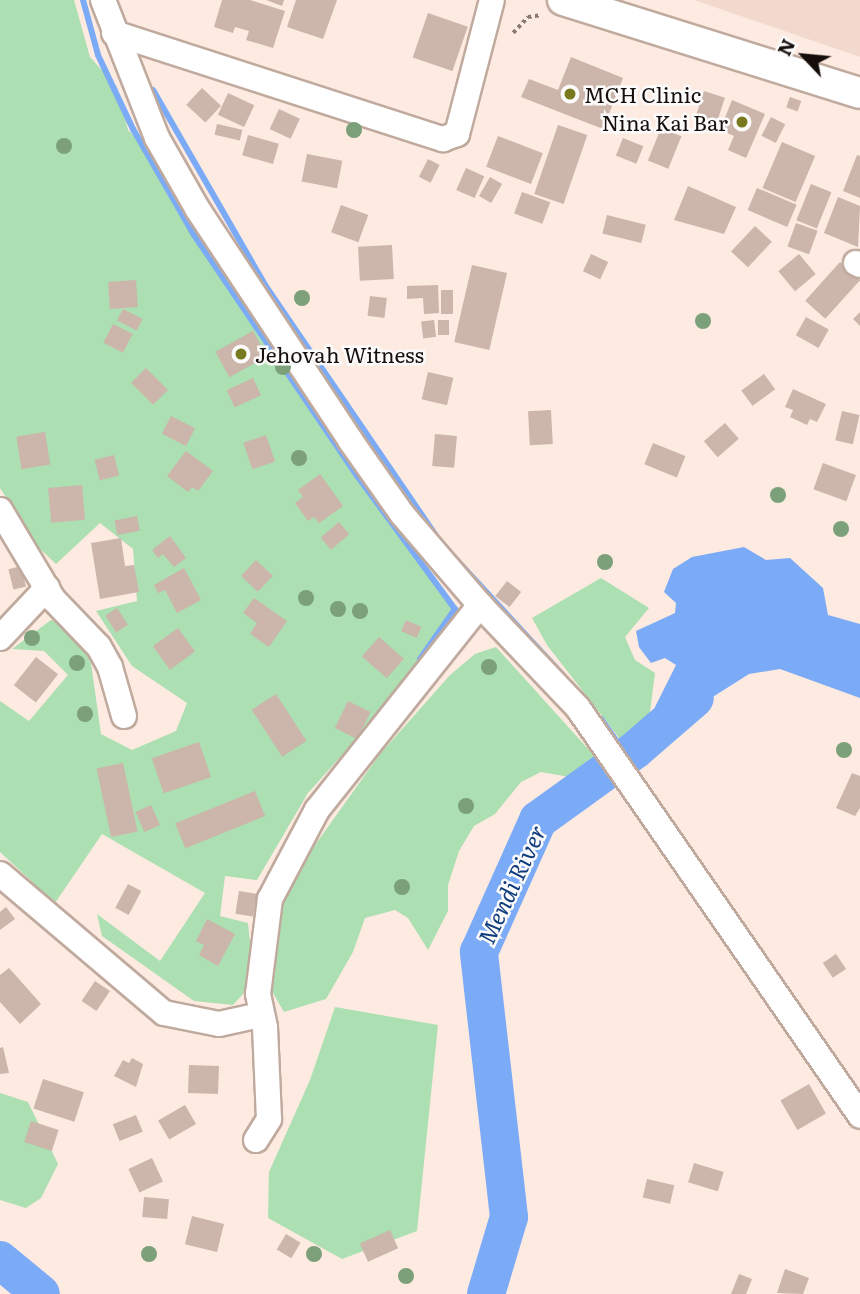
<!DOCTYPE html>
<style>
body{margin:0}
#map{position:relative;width:860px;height:1294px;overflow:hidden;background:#fdeae0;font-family:Literata,serif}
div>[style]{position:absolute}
.built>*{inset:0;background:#f2d9cd}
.green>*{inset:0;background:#acdfb1}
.water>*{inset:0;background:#7baaf6}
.stream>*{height:6px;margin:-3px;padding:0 3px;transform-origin:3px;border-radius:3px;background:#7baaf6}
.river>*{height:38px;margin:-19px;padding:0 19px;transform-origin:19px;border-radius:19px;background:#7baaf6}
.building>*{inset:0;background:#ccb5aa;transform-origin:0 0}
.path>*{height:3.5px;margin-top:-1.75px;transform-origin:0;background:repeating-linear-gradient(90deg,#877a73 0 3.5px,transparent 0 7px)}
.roads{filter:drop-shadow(2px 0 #c0aa9e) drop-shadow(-2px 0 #c0aa9e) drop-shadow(0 2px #c0aa9e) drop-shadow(0 -2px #c0aa9e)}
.minor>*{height:24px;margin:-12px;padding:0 12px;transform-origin:12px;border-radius:12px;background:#fff}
.major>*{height:30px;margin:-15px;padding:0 15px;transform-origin:15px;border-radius:15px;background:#fff}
.trees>*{width:16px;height:16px;margin:-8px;border-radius:50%;background:#7ba07a}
.dots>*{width:19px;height:19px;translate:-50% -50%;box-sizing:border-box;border:4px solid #fbfbfb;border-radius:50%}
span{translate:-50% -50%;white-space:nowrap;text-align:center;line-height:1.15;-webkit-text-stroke:5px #fbfbfb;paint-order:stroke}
.poi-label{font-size:21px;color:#150e0a}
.left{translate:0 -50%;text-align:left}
.right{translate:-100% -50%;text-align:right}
.water-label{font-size:23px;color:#103b7d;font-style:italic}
.north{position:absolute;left:769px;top:21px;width:70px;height:70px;-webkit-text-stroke:5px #fbfbfb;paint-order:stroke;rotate:296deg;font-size:19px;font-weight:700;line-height:28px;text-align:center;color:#150e0a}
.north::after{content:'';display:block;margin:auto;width:24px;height:32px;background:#150e0a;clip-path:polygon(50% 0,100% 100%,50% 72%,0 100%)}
</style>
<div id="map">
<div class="built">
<i style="clip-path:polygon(694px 0,860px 0,860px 57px)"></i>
</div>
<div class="green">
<i style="clip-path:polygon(0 0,74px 0,90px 57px,117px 87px,128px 130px,157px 157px,175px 202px,358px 477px,455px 609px,395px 696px,308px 793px,257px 880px,225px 876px,220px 916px,248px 923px,254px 982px,233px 1005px,194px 1001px,102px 936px,97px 914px,160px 961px,205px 893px,102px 834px,55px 903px,0 852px,0 701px,29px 721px,68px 675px,44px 651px,12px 649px,51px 620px,66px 624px,90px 656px,101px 734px,132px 750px,176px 731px,187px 703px,132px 666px,96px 611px,137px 601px,133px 549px,100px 523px,56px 564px,37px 546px,0 488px)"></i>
<i style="clip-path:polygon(601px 578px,649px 608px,625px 637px,635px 660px,655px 673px,648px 728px,627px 748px,547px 645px,532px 618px)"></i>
<i style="clip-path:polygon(496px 647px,599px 761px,599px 782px,541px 772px,521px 782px,495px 814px,474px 826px,459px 851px,448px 885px,448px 911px,428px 950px,408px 918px,395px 910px,365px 918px,353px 952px,326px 999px,284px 1012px,270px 988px,281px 903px,305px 859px,380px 754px,450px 675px,475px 654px)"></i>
<i style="clip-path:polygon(335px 1007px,438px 1025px,417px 1231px,342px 1259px,268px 1218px,269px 1172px,310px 1080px)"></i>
<i style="clip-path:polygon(0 1093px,28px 1102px,58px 1164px,41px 1198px,26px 1208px,0 1200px)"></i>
</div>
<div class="water">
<i style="clip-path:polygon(744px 547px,766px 560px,790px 558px,823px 588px,828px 615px,860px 624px,860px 698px,780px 669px,749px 674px,700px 705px,657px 751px,654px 709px,676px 665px,665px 658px,651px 663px,639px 647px,636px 631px,675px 613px,676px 603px,664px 592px,673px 569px,692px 557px)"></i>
</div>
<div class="stream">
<i style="left:83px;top:0;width:57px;rotate:74.7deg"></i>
<i style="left:98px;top:55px;width:82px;rotate:64.7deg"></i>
<i style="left:133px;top:129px;width:122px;rotate:60.1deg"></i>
<i style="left:194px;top:235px;width:292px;rotate:55.9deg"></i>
<i style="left:358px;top:477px;width:164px;rotate:53.7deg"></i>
<i style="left:455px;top:609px;width:61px;rotate:125deg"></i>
<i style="left:153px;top:90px;width:225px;rotate:60.1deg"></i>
<i style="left:265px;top:285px;width:309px;rotate:55.7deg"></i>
<i style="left:453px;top:556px;width:161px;rotate:47.3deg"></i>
<i style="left:601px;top:719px;width:45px;rotate:54.9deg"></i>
</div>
<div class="river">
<i style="left:0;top:1260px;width:53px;rotate:39.7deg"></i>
<i style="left:486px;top:1294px;width:80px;rotate:-73.4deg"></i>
<i style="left:509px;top:1217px;width:267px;rotate:-96.5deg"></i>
<i style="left:479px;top:952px;width:145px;rotate:-65.9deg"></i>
<i style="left:538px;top:820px;width:120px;rotate:-35.8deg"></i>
<i style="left:635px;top:750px;width:79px;rotate:-40.9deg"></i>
</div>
<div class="building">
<i style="clip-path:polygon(222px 0,250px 0,285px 11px,273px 48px,246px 40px,249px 31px,235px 27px,233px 33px,214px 27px)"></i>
<i style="clip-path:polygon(266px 0,284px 0,282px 6px)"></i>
<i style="clip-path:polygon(296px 0,337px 0,323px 39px,287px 27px)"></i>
<i style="left:428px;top:13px;width:42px;height:47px;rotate:19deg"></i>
<i style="clip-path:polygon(571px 57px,623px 78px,603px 129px,521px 97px,529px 79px,558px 90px)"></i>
<i style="left:202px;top:88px;width:26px;height:23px;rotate:43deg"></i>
<i style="left:704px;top:91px;width:22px;height:26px;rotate:18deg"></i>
<i style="left:228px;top:93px;width:29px;height:24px;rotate:25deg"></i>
<i style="left:790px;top:97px;width:12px;height:11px;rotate:20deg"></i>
<i style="clip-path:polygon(732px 100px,765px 114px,746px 158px,728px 150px,734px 136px,720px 130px)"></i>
<i style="left:279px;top:109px;width:23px;height:22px;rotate:25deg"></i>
<i style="left:771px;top:117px;width:16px;height:21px;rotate:27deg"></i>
<i style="left:217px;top:124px;width:26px;height:11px;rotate:13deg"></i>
<i style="left:558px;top:125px;width:31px;height:73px;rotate:19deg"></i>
<i style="left:661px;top:128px;width:22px;height:35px;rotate:22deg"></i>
<i style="left:248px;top:135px;width:32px;height:21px;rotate:16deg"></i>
<i style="left:498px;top:136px;width:48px;height:33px;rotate:21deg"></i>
<i style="left:623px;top:138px;width:22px;height:19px;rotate:22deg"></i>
<i style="left:782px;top:142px;width:36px;height:50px;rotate:23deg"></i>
<i style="left:307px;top:154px;width:36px;height:28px;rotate:11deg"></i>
<i style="clip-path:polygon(857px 155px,860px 156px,860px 198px,843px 191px)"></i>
<i style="left:428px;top:159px;width:13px;height:20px;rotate:27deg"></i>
<i style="left:466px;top:168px;width:20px;height:24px;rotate:24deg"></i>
<i style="left:490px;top:177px;width:14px;height:22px;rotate:30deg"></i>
<i style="left:811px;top:184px;width:22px;height:39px;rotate:22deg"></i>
<i style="clip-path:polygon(688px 186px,736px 207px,724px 234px,674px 220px)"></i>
<i style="left:757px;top:188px;width:43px;height:24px;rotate:23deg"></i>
<i style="left:522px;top:192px;width:30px;height:23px;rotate:20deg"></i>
<i style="clip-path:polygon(838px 197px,860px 206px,858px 247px,824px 233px)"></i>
<i style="left:341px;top:205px;width:29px;height:29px;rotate:20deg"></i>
<i style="left:607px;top:215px;width:40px;height:19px;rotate:14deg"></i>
<i style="left:796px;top:223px;width:23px;height:25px;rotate:20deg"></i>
<i style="left:755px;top:226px;width:23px;height:35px;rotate:43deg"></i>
<i style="left:392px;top:245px;width:34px;height:34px;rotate:87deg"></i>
<i style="left:591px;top:254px;width:19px;height:19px;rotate:25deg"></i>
<i style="left:799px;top:254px;width:26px;height:27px;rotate:50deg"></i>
<i style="left:840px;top:262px;width:27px;height:52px;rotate:42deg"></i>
<i style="left:472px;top:265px;width:36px;height:79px;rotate:13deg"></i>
<i style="left:136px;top:280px;width:27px;height:28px;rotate:86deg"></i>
<i style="clip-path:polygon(438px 285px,439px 313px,424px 314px,423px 298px,407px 299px,407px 286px)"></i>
<i style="left:441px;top:290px;width:12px;height:24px"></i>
<i style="left:370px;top:296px;width:17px;height:20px;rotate:7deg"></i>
<i style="left:123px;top:309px;width:22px;height:13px;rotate:27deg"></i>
<i style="clip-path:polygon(860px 312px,860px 326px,853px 319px)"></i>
<i style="left:806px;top:317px;width:26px;height:21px;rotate:29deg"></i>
<i style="left:434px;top:320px;width:17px;height:13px;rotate:83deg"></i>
<i style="left:438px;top:320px;width:11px;height:15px"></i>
<i style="left:113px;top:324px;width:22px;height:21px;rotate:27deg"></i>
<i style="left:253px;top:331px;width:29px;height:43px;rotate:61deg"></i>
<i style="left:146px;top:368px;width:31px;height:21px;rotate:45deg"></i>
<i style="left:428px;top:372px;width:26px;height:28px;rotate:13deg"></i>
<i style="left:764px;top:374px;width:19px;height:28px;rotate:54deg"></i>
<i style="left:253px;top:378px;width:19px;height:29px;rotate:65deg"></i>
<i style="clip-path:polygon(793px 389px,826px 404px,817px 422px,810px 419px,807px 425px,790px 417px,793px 410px,785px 407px)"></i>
<i style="left:551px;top:410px;width:34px;height:23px;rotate:87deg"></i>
<i style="left:842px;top:411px;width:18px;height:30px;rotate:13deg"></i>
<i style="left:171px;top:416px;width:27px;height:20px;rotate:27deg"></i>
<i style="left:725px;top:423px;width:21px;height:28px;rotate:49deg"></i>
<i style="left:45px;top:432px;width:33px;height:29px;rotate:81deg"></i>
<i style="left:435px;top:434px;width:22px;height:32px;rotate:5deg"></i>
<i style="left:266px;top:435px;width:28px;height:24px;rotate:71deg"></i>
<i style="left:653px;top:443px;width:35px;height:23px;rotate:22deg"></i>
<i style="clip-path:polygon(186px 451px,213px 471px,198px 491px,192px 487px,188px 492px,167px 476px)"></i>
<i style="left:114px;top:455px;width:21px;height:20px;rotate:76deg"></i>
<i style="left:823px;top:463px;width:35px;height:28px;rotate:20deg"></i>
<i style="clip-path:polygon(320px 474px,343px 506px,319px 523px,314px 517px,308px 521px,295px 503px,303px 497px,298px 490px)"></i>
<i style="left:82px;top:485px;width:35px;height:34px;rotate:85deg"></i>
<i style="left:137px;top:516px;width:15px;height:23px;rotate:79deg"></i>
<i style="left:339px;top:522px;width:16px;height:24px;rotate:50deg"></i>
<i style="clip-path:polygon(170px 536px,186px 558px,174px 567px,163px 554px,158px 558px,152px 550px)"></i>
<i style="clip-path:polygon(121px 538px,125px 566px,134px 565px,139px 592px,100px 599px,91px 543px)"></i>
<i style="left:256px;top:560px;width:23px;height:22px;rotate:43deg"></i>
<i style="left:21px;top:566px;width:21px;height:13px;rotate:76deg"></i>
<i style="clip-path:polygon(184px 568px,201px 600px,177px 613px,165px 590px,158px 593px,154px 585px)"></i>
<i style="left:507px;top:581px;width:18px;height:19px;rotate:38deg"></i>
<i style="clip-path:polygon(254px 598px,287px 621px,269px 647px,250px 634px,257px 623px,243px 613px)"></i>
<i style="left:117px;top:608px;width:20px;height:14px;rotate:57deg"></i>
<i style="left:406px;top:620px;width:17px;height:12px;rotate:24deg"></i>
<i style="left:178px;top:628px;width:29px;height:31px;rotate:54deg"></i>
<i style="left:379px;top:637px;width:33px;height:26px;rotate:41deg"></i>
<i style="left:36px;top:657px;width:28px;height:36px;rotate:38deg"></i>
<i style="left:276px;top:694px;width:56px;height:29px;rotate:57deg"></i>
<i style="left:348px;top:701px;width:25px;height:30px;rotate:26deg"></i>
<i style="left:199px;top:742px;width:37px;height:50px;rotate:71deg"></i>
<i style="left:123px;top:763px;width:70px;height:27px;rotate:78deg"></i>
<i style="clip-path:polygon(852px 773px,860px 776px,860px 808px,855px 816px,836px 808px)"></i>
<i style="left:255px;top:791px;width:27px;height:86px;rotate:68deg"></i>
<i style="left:151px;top:805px;width:22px;height:17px;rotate:66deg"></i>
<i style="left:128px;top:884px;width:15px;height:27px;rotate:28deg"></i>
<i style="left:239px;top:891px;width:18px;height:23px;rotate:9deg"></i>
<i style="clip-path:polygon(6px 907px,15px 919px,0 930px,0 912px)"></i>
<i style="clip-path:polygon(207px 919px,235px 934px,218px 966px,199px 955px,204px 945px,196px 941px)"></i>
<i style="left:836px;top:954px;width:18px;height:16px;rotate:56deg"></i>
<i style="clip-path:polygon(9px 968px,41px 1004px,20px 1024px,0 1002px,0 975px)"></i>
<i style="left:95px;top:981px;width:18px;height:24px;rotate:34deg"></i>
<i style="clip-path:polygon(3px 1047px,9px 1073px,0 1074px,0 1048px)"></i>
<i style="clip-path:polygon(132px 1058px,143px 1064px,136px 1087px,114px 1076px,123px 1060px,129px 1063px)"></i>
<i style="left:189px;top:1065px;width:30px;height:28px;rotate:2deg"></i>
<i style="left:43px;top:1079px;width:43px;height:31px;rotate:18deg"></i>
<i style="left:809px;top:1084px;width:34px;height:33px;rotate:60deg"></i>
<i style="left:185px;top:1105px;width:22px;height:31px;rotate:60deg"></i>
<i style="left:136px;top:1115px;width:18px;height:25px;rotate:68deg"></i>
<i style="left:31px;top:1121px;width:29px;height:22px;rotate:18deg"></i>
<i style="left:152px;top:1158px;width:26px;height:26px;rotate:65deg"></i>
<i style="left:694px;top:1163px;width:31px;height:20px;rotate:17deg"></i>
<i style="left:647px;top:1179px;width:28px;height:19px;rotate:13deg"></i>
<i style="left:144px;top:1197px;width:25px;height:20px;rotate:5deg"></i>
<i style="left:192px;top:1216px;width:33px;height:29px;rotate:14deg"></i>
<i style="left:390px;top:1230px;width:20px;height:33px;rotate:66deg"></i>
<i style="left:286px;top:1234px;width:17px;height:18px;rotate:31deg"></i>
<i style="clip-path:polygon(785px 1269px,809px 1278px,803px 1294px,777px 1293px)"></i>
<i style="clip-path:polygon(739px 1274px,752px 1279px,746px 1294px,731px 1294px)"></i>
</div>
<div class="path">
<i style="left:513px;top:33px;width:22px;rotate:-47deg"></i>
<i style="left:528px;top:17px;width:14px;rotate:-8deg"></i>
</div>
<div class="roads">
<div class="minor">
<i style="left:103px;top:0;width:148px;rotate:68.6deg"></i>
<i style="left:157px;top:138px;width:83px;rotate:60.3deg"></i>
<i style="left:198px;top:210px;width:276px;rotate:56.5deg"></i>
<i style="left:350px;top:440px;width:90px;rotate:54.9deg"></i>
<i style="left:402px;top:514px;width:120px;rotate:49.4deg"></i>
<i style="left:480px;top:605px;width:142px;rotate:46.4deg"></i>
<i style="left:578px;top:708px;width:496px;rotate:55.3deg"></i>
<i style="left:114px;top:33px;width:346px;rotate:17.9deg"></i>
<i style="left:443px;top:139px;width:15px;rotate:-20deg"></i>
<i style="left:457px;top:134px;width:138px;rotate:-75.4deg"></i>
<i style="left:856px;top:263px;width:4px;rotate:27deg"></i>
<i style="left:0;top:510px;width:104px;rotate:59.2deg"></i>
<i style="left:53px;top:599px;width:66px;rotate:46.2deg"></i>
<i style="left:99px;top:647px;width:23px;rotate:61deg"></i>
<i style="left:110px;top:667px;width:51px;rotate:74.1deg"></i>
<i style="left:0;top:638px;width:69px;rotate:-46.8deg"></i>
<i style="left:0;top:874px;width:215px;rotate:40.3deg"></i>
<i style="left:164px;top:1013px;width:56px;rotate:11.3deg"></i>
<i style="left:219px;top:1024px;width:42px;rotate:-12.4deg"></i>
<i style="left:256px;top:1140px;width:25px;rotate:-58deg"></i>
<i style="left:269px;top:1119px;width:92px;rotate:-92.5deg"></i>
<i style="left:265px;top:1027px;width:34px;rotate:-102deg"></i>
<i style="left:258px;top:994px;width:96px;rotate:-82.8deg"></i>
<i style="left:270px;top:899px;width:101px;rotate:-62.2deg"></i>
<i style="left:317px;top:810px;width:262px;rotate:-51.5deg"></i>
</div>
<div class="major">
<i style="left:563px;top:0;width:311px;rotate:17.4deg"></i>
</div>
</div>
<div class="trees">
<i style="left:354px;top:130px"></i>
<i style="left:64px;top:146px"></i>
<i style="left:302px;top:298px"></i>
<i style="left:703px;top:321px"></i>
<i style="left:283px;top:367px"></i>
<i style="left:299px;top:458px"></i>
<i style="left:778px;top:495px"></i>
<i style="left:841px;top:529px"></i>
<i style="left:605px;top:562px"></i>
<i style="left:306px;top:598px"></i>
<i style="left:338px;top:609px"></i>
<i style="left:360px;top:611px"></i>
<i style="left:32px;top:638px"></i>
<i style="left:77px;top:663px"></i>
<i style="left:489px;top:667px"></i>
<i style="left:85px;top:714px"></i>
<i style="left:844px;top:750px"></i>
<i style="left:466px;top:806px"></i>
<i style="left:402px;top:887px"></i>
<i style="left:149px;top:1254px"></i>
<i style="left:314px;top:1254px"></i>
<i style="left:406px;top:1276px"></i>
</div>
<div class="dots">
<i style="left:570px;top:94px;background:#79791f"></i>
<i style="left:742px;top:122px;background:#79791f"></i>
<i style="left:241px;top:354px;background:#79791f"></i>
</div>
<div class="poi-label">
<span class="left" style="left:584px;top:94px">MCH Clinic</span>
<span class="right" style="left:728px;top:122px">Nina Kai Bar</span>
<span class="left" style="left:255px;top:354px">Jehovah Witness</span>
</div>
<div class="water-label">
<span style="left:511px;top:884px;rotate:-65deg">Mendi River</span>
</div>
<div class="north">N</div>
</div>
